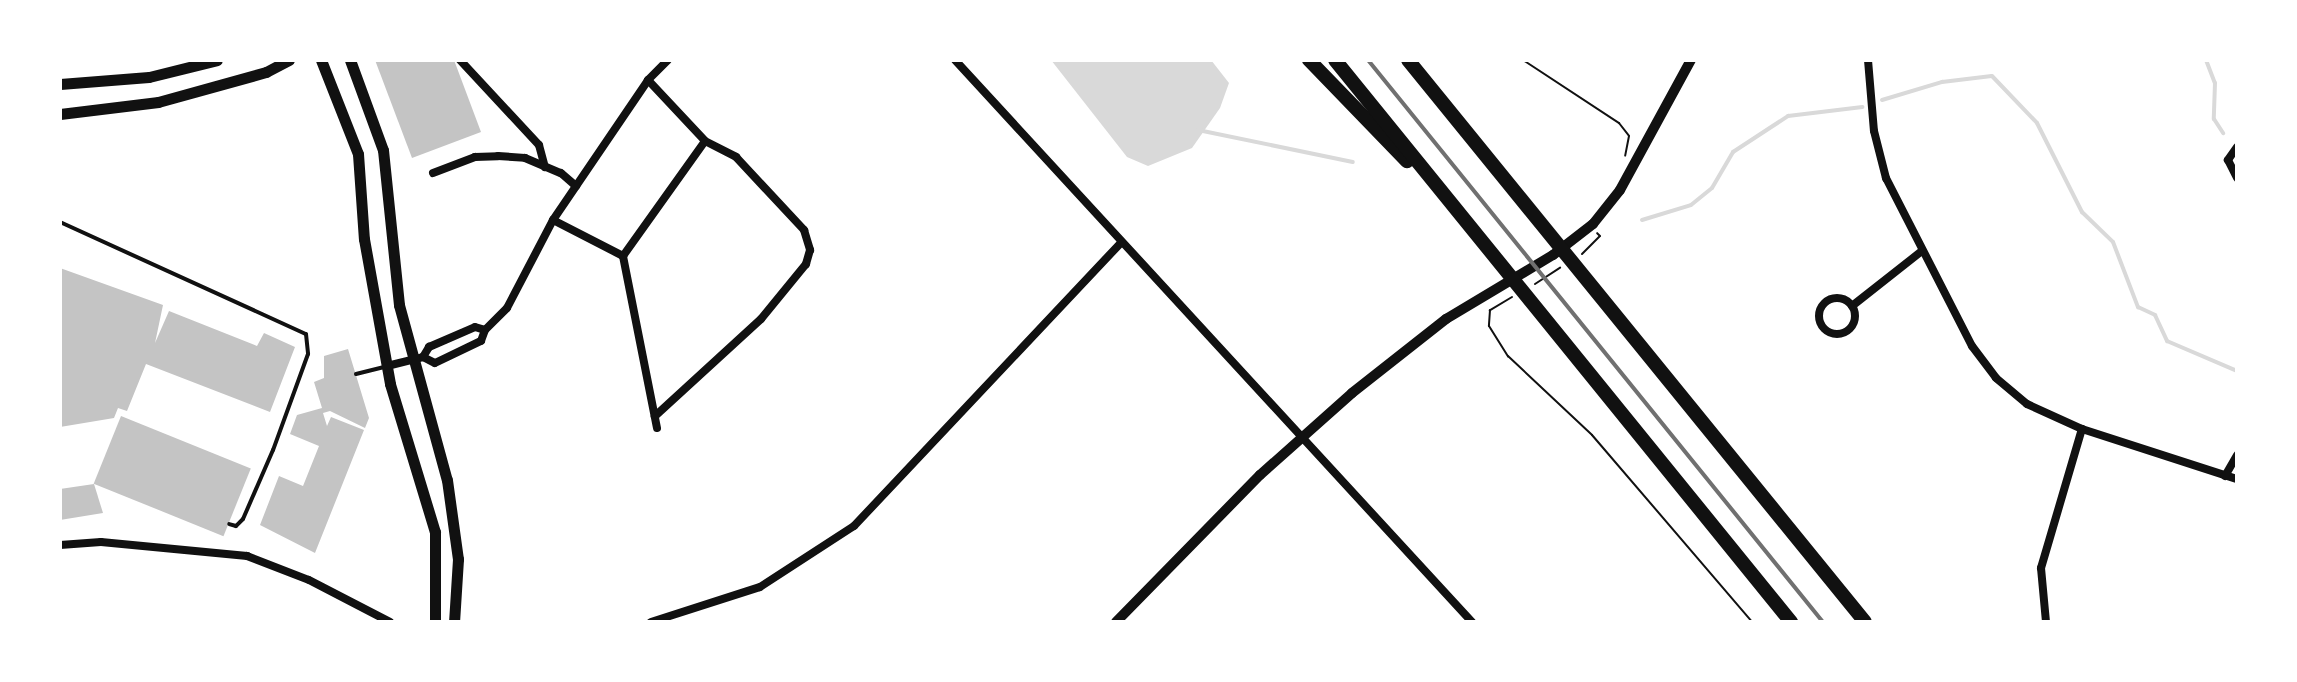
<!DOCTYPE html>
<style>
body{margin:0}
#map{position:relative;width:2297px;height:682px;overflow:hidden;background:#fff;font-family:"Playfair Display",serif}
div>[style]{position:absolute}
.water>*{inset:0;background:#d9d9d9}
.stream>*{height:4px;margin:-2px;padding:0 2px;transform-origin:2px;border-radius:2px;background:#d9d9d9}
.building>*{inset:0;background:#c4c4c4;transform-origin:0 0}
.path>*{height:2px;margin:-1px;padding:0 1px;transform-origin:1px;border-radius:1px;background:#111}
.service>*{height:4px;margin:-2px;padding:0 2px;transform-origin:2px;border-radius:2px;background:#111}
.minor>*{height:8px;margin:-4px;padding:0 4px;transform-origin:4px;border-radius:4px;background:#111}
.minor>.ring{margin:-4px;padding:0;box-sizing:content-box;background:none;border:8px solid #111;border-radius:50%}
.tertiary>*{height:10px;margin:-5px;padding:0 5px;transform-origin:5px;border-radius:5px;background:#111}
.secondary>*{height:11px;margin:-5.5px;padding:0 5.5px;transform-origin:5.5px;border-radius:5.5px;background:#111}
.motorway>*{height:14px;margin:-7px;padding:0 7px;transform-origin:7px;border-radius:7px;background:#111}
.rail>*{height:4px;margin:-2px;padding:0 2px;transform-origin:2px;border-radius:2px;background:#707070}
span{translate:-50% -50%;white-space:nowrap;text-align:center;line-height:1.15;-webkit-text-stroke:6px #fff;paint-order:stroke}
.frame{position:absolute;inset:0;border:62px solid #fff;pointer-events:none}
</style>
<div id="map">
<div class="water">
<i style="clip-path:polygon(1051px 60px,1211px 60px,1229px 83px,1220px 108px,1192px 148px,1148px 166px,1127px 157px)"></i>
</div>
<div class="stream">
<i style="left:2206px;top:60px;width:25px;rotate:69deg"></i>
<i style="left:2215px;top:83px;width:36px;rotate:92deg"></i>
<i style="left:2214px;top:119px;width:17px;rotate:57deg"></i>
<i style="left:1882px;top:100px;width:63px;rotate:-16.7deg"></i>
<i style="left:1942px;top:82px;width:50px;rotate:-6.8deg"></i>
<i style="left:1992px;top:76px;width:65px;rotate:46.2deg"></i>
<i style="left:2037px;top:123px;width:100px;rotate:63.2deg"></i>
<i style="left:2082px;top:212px;width:43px;rotate:44.1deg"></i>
<i style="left:2113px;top:242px;width:70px;rotate:69deg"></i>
<i style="left:2138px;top:307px;width:19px;rotate:25deg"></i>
<i style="left:2155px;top:315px;width:29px;rotate:65deg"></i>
<i style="left:2167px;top:341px;width:76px;rotate:23.2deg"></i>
<i style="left:1198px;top:130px;width:158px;rotate:11.7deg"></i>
<i style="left:1642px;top:220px;width:51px;rotate:-17deg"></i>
<i style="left:1691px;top:205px;width:27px;rotate:-39deg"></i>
<i style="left:1712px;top:188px;width:42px;rotate:-59.7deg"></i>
<i style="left:1733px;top:152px;width:66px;rotate:-33.2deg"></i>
<i style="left:1788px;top:116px;width:75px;rotate:-6.9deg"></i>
</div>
<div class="building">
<i style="clip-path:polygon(375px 60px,454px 60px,481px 132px,412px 158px)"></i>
<i style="clip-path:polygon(60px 268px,163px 305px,155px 343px,169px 311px,257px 346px,264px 333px,295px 347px,270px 412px,146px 364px,127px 411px,118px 408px,114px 418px,60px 427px)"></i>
<i style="clip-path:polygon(348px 349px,369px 418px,365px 428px,330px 411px,323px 413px,327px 426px,331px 417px,364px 430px,315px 553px,260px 525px,279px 476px,303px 486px,319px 446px,290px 434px,297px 415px,322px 408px,314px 382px,324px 378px,324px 356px)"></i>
<i style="left:121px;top:416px;width:140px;height:73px;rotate:22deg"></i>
<i style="clip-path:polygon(94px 484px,103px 513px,60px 520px,60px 489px)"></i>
</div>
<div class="path">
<i style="left:1523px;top:60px;width:115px;rotate:33.3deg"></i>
<i style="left:1619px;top:123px;width:16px;rotate:52deg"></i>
<i style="left:1629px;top:136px;width:20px;rotate:101deg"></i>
<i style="left:1582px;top:254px;width:25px;rotate:-45deg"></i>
<i style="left:1600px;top:236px;width:4px;rotate:-135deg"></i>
<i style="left:1535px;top:284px;width:30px;rotate:-33deg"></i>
<i style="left:1512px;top:297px;width:26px;rotate:149deg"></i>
<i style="left:1490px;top:310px;width:16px;rotate:94deg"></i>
<i style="left:1489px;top:326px;width:36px;rotate:58deg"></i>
<i style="left:1508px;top:356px;width:115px;rotate:43.2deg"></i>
<i style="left:1592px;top:435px;width:246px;rotate:49.4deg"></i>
</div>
<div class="service">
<i style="left:60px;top:222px;width:270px;rotate:24.5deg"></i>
<i style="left:306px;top:334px;width:20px;rotate:84deg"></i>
<i style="left:308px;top:354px;width:102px;rotate:110deg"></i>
<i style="left:273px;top:450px;width:75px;rotate:113.5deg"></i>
<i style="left:243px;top:519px;width:10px;rotate:135deg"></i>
<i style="left:236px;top:526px;width:7px;rotate:-164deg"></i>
<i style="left:356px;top:374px;width:29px;rotate:-14deg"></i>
</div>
<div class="minor">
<i style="left:460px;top:60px;width:116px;rotate:47.1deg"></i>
<i style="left:539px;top:145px;width:23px;rotate:75deg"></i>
<i style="left:955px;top:60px;width:764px;rotate:47.39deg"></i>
<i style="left:1868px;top:60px;width:71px;rotate:85.2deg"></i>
<i style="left:1874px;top:131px;width:49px;rotate:75.7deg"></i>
<i style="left:1886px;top:178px;width:189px;rotate:62.9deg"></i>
<i style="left:1972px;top:346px;width:40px;rotate:53deg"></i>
<i style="left:1996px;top:378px;width:40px;rotate:40deg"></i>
<i style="left:2027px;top:404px;width:60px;rotate:24.4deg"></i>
<i style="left:2082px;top:429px;width:163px;rotate:17.9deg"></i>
<i style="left:648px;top:80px;width:83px;rotate:46.9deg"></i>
<i style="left:705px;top:141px;width:35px;rotate:27deg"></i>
<i style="left:736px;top:157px;width:100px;rotate:47deg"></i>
<i style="left:804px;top:230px;width:21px;rotate:73deg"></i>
<i style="left:810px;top:250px;width:15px;rotate:106deg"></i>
<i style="left:806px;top:264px;width:71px;rotate:129.3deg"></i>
<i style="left:761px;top:319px;width:144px;rotate:137.5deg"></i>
<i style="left:2237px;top:147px;width:16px;rotate:125deg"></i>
<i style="left:2228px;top:160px;width:20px;rotate:63deg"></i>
<i style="left:433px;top:173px;width:45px;rotate:-20.9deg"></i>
<i style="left:475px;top:157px;width:23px;rotate:-2deg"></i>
<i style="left:498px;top:156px;width:27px;rotate:4deg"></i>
<i style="left:525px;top:158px;width:39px;rotate:23deg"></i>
<i style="left:561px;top:173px;width:20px;rotate:41deg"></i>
<i style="left:553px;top:220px;width:79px;rotate:27.2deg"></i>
<i class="ring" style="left:1819px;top:298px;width:28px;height:28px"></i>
<i style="left:1852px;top:306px;width:89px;rotate:-38.2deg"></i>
<i style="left:423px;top:357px;width:13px;rotate:27deg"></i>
<i style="left:435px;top:363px;width:51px;rotate:-25.6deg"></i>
<i style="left:481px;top:341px;width:12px;rotate:-70deg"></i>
<i style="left:485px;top:330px;width:31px;rotate:-45deg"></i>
<i style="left:507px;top:308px;width:99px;rotate:-62.4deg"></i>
<i style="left:553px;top:220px;width:169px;rotate:-55.8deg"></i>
<i style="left:648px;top:80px;width:28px;rotate:-45deg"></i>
<i style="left:387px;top:366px;width:37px;rotate:-14deg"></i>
<i style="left:423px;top:357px;width:12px;rotate:-59deg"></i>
<i style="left:429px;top:347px;width:50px;rotate:-23.5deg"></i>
<i style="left:475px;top:327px;width:10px;rotate:17deg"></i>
<i style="left:657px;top:428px;width:175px;rotate:-101.2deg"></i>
<i style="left:623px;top:256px;width:141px;rotate:-54.5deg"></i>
<i style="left:2225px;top:476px;width:24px;rotate:-60deg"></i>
<i style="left:60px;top:545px;width:41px;rotate:-4.2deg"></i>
<i style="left:101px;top:542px;width:147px;rotate:5.5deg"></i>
<i style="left:247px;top:556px;width:66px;rotate:21.2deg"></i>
<i style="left:309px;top:580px;width:91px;rotate:27.4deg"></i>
<i style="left:651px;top:622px;width:114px;rotate:-17.8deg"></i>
<i style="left:760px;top:587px;width:112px;rotate:-33deg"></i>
<i style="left:854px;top:526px;width:390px;rotate:-46.7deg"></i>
<i style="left:2046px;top:622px;width:54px;rotate:-95.3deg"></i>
<i style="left:2041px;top:568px;width:145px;rotate:-73.6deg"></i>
</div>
<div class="tertiary">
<i style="left:1116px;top:622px;width:206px;rotate:-45.6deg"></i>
<i style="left:1260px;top:475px;width:123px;rotate:-41.7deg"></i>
<i style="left:1352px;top:393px;width:120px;rotate:-38.2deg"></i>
<i style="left:1446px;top:319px;width:125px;rotate:-30.9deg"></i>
<i style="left:1553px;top:255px;width:51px;rotate:-37.8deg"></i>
<i style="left:1593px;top:224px;width:43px;rotate:-51.5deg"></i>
<i style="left:1620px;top:190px;width:148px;rotate:-61.4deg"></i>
</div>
<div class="secondary">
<i style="left:321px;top:60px;width:101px;rotate:68.5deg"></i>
<i style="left:358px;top:154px;width:85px;rotate:86deg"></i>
<i style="left:364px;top:239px;width:147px;rotate:79.8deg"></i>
<i style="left:390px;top:384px;width:155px;rotate:73.1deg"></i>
<i style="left:435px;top:532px;width:90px;rotate:90deg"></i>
<i style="left:350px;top:60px;width:96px;rotate:69.9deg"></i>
<i style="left:383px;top:150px;width:156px;rotate:84.1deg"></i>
<i style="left:399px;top:305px;width:181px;rotate:74.7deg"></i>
<i style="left:447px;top:480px;width:80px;rotate:82.1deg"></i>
<i style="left:458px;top:559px;width:63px;rotate:93.6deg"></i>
<i style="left:60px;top:84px;width:89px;rotate:-4.5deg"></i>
<i style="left:149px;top:77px;width:70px;rotate:-14deg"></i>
<i style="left:60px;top:114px;width:99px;rotate:-7deg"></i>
<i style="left:158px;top:102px;width:112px;rotate:-15.5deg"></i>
<i style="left:266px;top:72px;width:26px;rotate:-28deg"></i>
</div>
<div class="motorway">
<i style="left:1309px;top:60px;width:141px;rotate:45.9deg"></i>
<i style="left:1335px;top:60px;width:724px;rotate:50.94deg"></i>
<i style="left:1408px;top:60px;width:724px;rotate:50.88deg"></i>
</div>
<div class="rail">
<i style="left:1368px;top:60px;width:723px;rotate:51.01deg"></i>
</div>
<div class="frame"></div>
</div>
